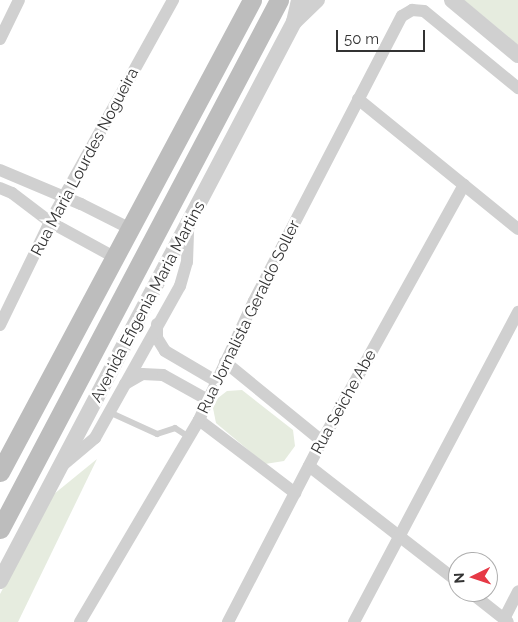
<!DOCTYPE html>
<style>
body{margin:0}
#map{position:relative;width:518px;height:622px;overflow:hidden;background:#fff;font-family:Raleway,sans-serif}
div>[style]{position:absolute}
.green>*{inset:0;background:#e6ecdf}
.service>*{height:6px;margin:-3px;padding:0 3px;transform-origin:3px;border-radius:3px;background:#d0d0d0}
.minor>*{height:12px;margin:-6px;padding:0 6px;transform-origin:6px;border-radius:6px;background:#d0d0d0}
.tertiary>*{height:16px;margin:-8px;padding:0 8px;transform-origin:8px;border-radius:8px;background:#d0d0d0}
.secondary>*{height:19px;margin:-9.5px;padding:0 9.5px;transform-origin:9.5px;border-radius:9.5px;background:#bdbdbd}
span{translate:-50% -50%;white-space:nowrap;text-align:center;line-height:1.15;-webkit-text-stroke:5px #fff;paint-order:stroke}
.street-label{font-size:16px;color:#333}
.north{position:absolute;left:448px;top:552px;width:50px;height:50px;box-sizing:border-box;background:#fff;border:1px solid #adadad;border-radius:50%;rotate:266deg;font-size:14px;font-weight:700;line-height:20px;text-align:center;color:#333}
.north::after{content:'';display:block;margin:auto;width:18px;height:22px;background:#e63946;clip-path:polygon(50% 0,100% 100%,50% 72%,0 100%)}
.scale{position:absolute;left:336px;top:30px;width:89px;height:22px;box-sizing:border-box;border:2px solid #333;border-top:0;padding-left:6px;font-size:15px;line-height:18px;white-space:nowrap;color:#333;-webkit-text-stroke:4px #fff;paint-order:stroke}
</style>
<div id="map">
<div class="green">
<i style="clip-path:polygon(464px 0,518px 0,518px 45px)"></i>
<i style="clip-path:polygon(242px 390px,293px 430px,295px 446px,284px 461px,265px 464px,216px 423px,213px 408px,218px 398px,227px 391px)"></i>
<i style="clip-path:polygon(97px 459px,18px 622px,0 622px,0 594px,54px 494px)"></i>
</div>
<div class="service">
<i style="left:109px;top:412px;width:53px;rotate:24.6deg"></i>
<i style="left:157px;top:434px;width:19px;rotate:-18deg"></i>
<i style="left:175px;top:428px;width:17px;rotate:33deg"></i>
</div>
<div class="minor">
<i style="left:0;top:39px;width:43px;rotate:-64deg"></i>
<i style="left:358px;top:99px;width:206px;rotate:39.1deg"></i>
<i style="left:0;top:170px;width:88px;rotate:22.8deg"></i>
<i style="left:81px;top:204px;width:56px;rotate:26.6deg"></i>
<i style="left:0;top:188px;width:13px;rotate:23deg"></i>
<i style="left:12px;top:193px;width:48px;rotate:37.3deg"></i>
<i style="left:50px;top:222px;width:75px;rotate:28.6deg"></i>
<i style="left:157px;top:324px;width:14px;rotate:90deg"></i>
<i style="left:157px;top:338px;width:15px;rotate:58deg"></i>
<i style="left:165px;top:351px;width:59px;rotate:30.5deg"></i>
<i style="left:0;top:325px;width:114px;rotate:-64.1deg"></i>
<i style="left:50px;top:222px;width:254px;rotate:-61deg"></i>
<i style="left:225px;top:362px;width:125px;rotate:39.2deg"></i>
<i style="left:125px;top:384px;width:20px;rotate:-30deg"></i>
<i style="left:142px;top:374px;width:21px;rotate:3deg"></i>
<i style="left:163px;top:375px;width:51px;rotate:29.1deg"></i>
<i style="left:199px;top:420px;width:121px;rotate:37.2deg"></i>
<i style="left:63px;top:465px;width:42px;rotate:-40.2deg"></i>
<i style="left:95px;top:438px;width:174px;rotate:-60.8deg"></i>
<i style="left:180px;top:286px;width:25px;rotate:-74deg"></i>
<i style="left:187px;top:262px;width:36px;rotate:-88deg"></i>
<i style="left:309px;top:466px;width:189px;rotate:37.9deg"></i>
<i style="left:470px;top:592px;width:48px;rotate:38.3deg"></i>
<i style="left:504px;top:619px;width:31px;rotate:-63deg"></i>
<i style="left:80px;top:622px;width:234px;rotate:-59.5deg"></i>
<i style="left:199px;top:420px;width:131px;rotate:-65.2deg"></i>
<i style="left:254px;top:301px;width:321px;rotate:-62.6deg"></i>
<i style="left:402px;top:16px;width:12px;rotate:-31deg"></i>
<i style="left:412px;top:10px;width:12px;rotate:5deg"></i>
<i style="left:424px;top:11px;width:122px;rotate:39.3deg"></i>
<i style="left:228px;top:622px;width:204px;rotate:-62.6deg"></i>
<i style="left:322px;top:441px;width:293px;rotate:-61deg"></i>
<i style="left:354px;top:622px;width:351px;rotate:-62.1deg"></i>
</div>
<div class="tertiary">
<i style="left:452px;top:0;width:86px;rotate:39.8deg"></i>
<i style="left:294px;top:22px;width:32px;rotate:-44deg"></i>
<i style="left:0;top:581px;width:632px;rotate:-62.26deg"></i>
<i style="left:294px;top:22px;width:23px;rotate:-77deg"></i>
</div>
<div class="secondary">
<i style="left:0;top:472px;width:535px;rotate:-61.9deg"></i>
<i style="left:0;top:529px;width:598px;rotate:-62.19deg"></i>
</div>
<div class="street-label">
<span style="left:85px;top:162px;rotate:-62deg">Rua Maria Lourdes Nogueira</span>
<span style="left:148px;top:302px;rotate:-62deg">Avenida Efigenia Maria Martins</span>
<span style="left:249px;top:317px;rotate:-64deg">Rua Jornalista Geraldo Soller</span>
<span style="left:344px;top:402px;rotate:-61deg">Rua Seiche Abe</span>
</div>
<div class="north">N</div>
<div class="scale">50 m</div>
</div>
